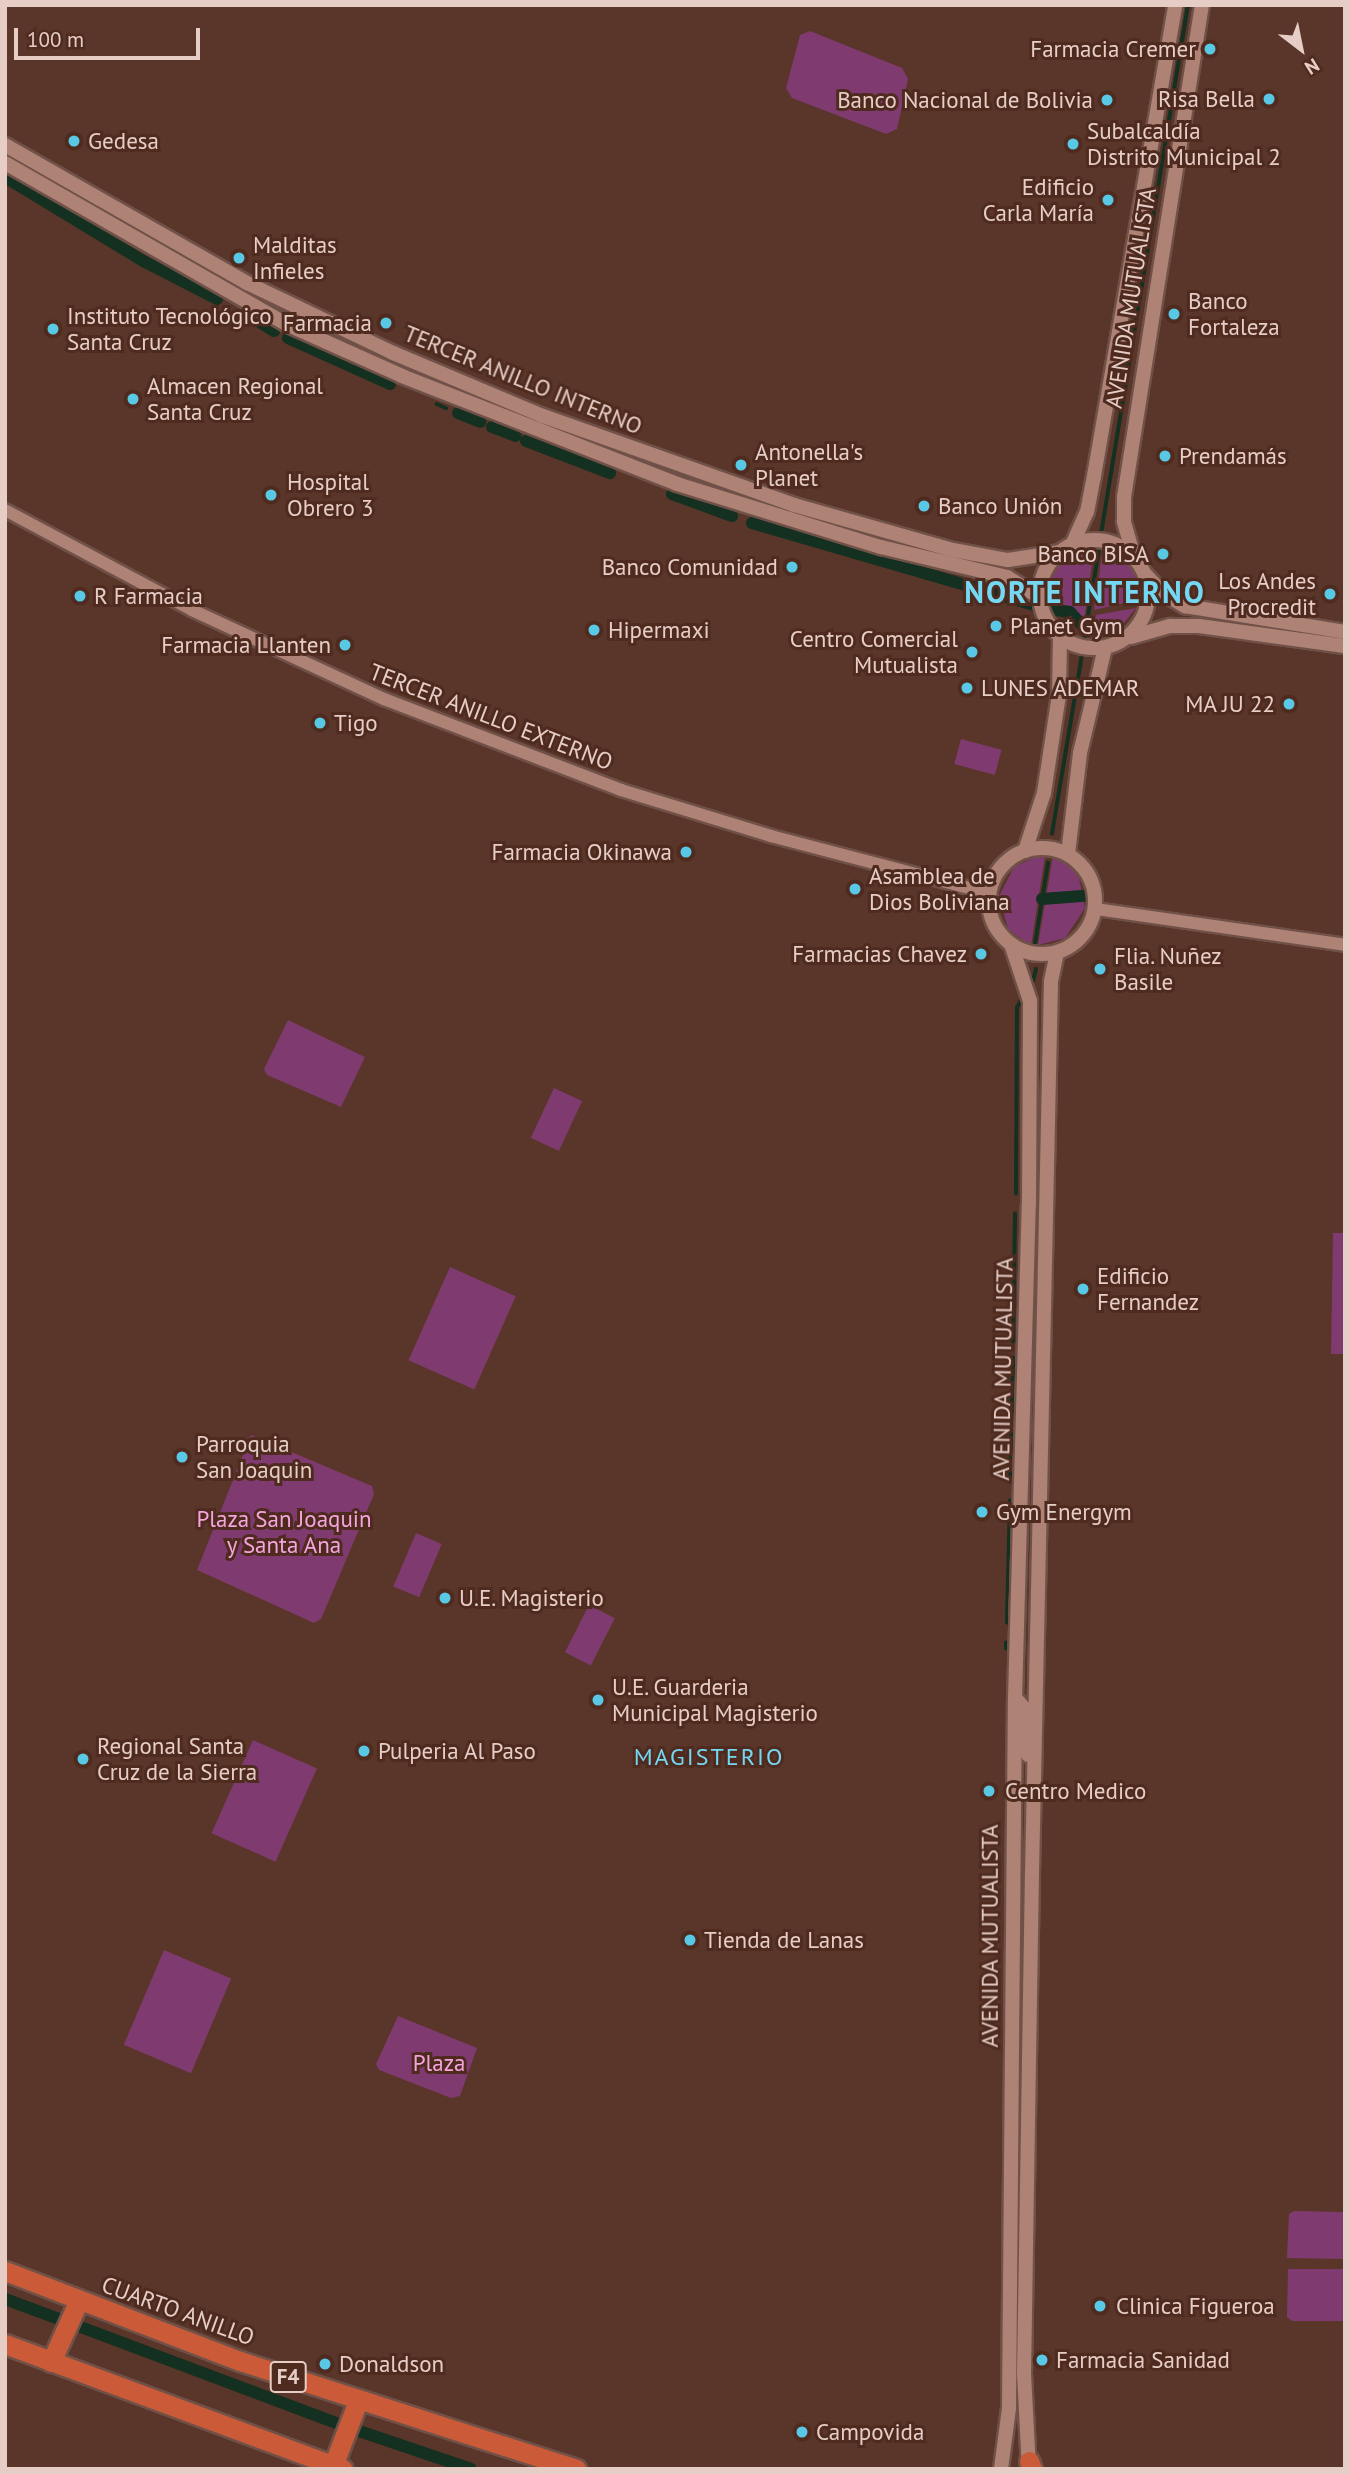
<!DOCTYPE html>
<meta charset="utf-8">
<style>
body{margin:0}
#map{position:relative;width:1350px;height:2474px;overflow:hidden;background:#5a3529;font-family:"PT Sans",sans-serif}
div>[style]{position:absolute}
.green>*{inset:0;background:#7f3b6f;transform-origin:0 0}
.stream>*{height:3.5px;margin:-1.75px;padding:0 1.75px;transform-origin:1.75px;border-radius:1.75px;background:#133020}
.canal>*{height:12px;margin:-6px;padding:0 6px;transform-origin:6px;border-radius:6px;background:#133020}
.roads{filter:drop-shadow(2px 0 #705148) drop-shadow(-2px 0 #705148) drop-shadow(0 2px #705148) drop-shadow(0 -2px #705148)}
.tertiary>*{height:12px;margin:-6px;padding:0 6px;transform-origin:6px;border-radius:6px;background:#ae8275}
.secondary>*{height:14px;margin:-7px;padding:0 7px;transform-origin:7px;border-radius:7px;background:#ae8275}
.secondary>.ring{margin:-7px;padding:0;box-sizing:content-box;background:none;border:14px solid #ae8275;border-radius:50%}
.trunk>*{height:19px;margin:-9.5px;padding:0 9.5px;transform-origin:9.5px;border-radius:9.5px;background:#cb5b38}
.dots>*{width:19px;height:19px;translate:-50% -50%;box-sizing:border-box;border:4px solid #4f2a1f;border-radius:50%}
span{translate:-50% -50%;white-space:nowrap;text-align:center;line-height:1.15;-webkit-text-stroke:6px #4f2a1f;paint-order:stroke}
.shield-label span{padding:2px 5px;background:#4f2a1f;border:2px solid;border-radius:5px;-webkit-text-stroke-width:0}
.shield-label{font-size:21px;color:#e6cec7;font-weight:700}
.poi-label{font-size:23px;color:#e6cec7}
.right{translate:-100% -50%;text-align:right}
.left{translate:0 -50%;text-align:left}
.street-label{font-size:23px;color:#e6cec7}
.park-label{font-size:23px;color:#f5a5de}
.neighbourhood-label{font-size:24px;color:#75d8f3;letter-spacing:2px}
.district-label{font-size:30px;color:#75d8f3;font-weight:700;letter-spacing:2px}
.frame{position:absolute;inset:0;border:7px solid #e6cec7;pointer-events:none}
.north{position:absolute;left:1266px;top:14px;width:70px;height:70px;-webkit-text-stroke:5px #4f2a1f;paint-order:stroke;rotate:148deg;font-size:19px;font-weight:700;line-height:28px;text-align:center;color:#e6cec7}
.north::after{content:'';display:block;margin:auto;width:24px;height:32px;background:#e6cec7;clip-path:polygon(50% 0,100% 100%,50% 72%,0 100%)}
.scale{position:absolute;left:14px;top:28px;width:186px;height:32px;box-sizing:border-box;border:4px solid #e6cec7;border-top:0;padding-left:9px;font-size:21px;line-height:24px;white-space:nowrap;color:#e6cec7;-webkit-text-stroke:5px #4f2a1f;paint-order:stroke}
</style>
<div id="map">
<div class="green">
<i style="clip-path:polygon(810px 31px,902px 68px,908px 79px,897px 129px,886px 134px,792px 98px,786px 88px,800px 35px)"></i>
<i style="clip-path:polygon(1094px 548px,1084px 622px,1078px 613px,1059px 605px,1047px 587px,1062px 559px)"></i>
<i style="clip-path:polygon(1103px 549px,1121px 557px,1134px 571px,1138px 600px,1094px 610px)"></i>
<i style="clip-path:polygon(1136px 608px,1117px 632px,1091px 641px,1096px 615px)"></i>
<i style="left:961px;top:739px;width:42px;height:26px;rotate:15deg"></i>
<i style="clip-path:polygon(1041px 854px,1045px 856px,1031px 946px,1008px 929px,999px 896px,1014px 867px)"></i>
<i style="clip-path:polygon(1053px 856px,1066px 862px,1079px 878px,1085px 908px,1065px 938px,1038px 945px)"></i>
<i style="clip-path:polygon(288px 1020px,365px 1057px,341px 1107px,267px 1075px,264px 1069px)"></i>
<i style="left:554px;top:1088px;width:31px;height:55px;rotate:25deg"></i>
<i style="clip-path:polygon(1333px 1233px,1345px 1233px,1345px 1354px,1331px 1354px)"></i>
<i style="left:450px;top:1267px;width:72px;height:102px;rotate:24deg"></i>
<i style="clip-path:polygon(251px 1435px,372px 1486px,374px 1494px,321px 1619px,314px 1623px,197px 1570px)"></i>
<i style="left:416px;top:1533px;width:28px;height:58px;rotate:23deg"></i>
<i style="left:589px;top:1605px;width:29px;height:53px;rotate:27deg"></i>
<i style="left:253px;top:1740px;width:70px;height:102px;rotate:24deg"></i>
<i style="left:164px;top:1950px;width:73px;height:103px;rotate:23deg"></i>
<i style="clip-path:polygon(398px 2016px,477px 2048px,460px 2096px,451px 2098px,379px 2070px,376px 2064px)"></i>
<i style="clip-path:polygon(1294px 2211px,1345px 2212px,1345px 2259px,1287px 2258px,1289px 2214px)"></i>
<i style="clip-path:polygon(1288px 2269px,1345px 2269px,1345px 2321px,1292px 2321px,1287px 2317px)"></i>
</div>
<div class="stream">
<i style="left:437px;top:404px;width:10px;rotate:24deg"></i>
<i style="left:1101px;top:534px;width:536px;rotate:-80.66deg"></i>
<i style="left:1084px;top:640px;width:92px;rotate:-80.6deg"></i>
<i style="left:1052px;top:834px;width:181px;rotate:-80.5deg"></i>
<i style="left:1035px;top:944px;width:82px;rotate:-80.9deg"></i>
<i style="left:1033px;top:981px;width:12px;rotate:-76deg"></i>
<i style="left:1016px;top:1194px;width:186px;rotate:-89.7deg"></i>
<i style="left:1017px;top:1008px;width:9px;rotate:-63deg"></i>
<i style="left:1013px;top:1342px;width:128px;rotate:-89.1deg"></i>
<i style="left:1010px;top:1480px;width:122px;rotate:-88.6deg"></i>
<i style="left:1007px;top:1623px;width:122px;rotate:-88.6deg"></i>
<i style="left:1006px;top:1649px;width:6px;rotate:-90deg"></i>
</div>
<div class="canal">
<i style="left:5px;top:177px;width:164px;rotate:31.3deg"></i>
<i style="left:145px;top:262px;width:81px;rotate:27.2deg"></i>
<i style="left:258px;top:321px;width:19px;rotate:32deg"></i>
<i style="left:288px;top:338px;width:112px;rotate:24.3deg"></i>
<i style="left:458px;top:413px;width:24px;rotate:22deg"></i>
<i style="left:492px;top:427px;width:25px;rotate:21deg"></i>
<i style="left:526px;top:441px;width:90px;rotate:20.9deg"></i>
<i style="left:672px;top:494px;width:64px;rotate:20.1deg"></i>
<i style="left:752px;top:523px;width:294px;rotate:16.2deg"></i>
<i style="left:1048px;top:609px;width:22px;rotate:8deg"></i>
<i style="left:1070px;top:612px;width:23px;rotate:47deg"></i>
<i style="left:1042px;top:899px;width:40px;rotate:-4.3deg"></i>
<i style="left:5px;top:2299px;width:58px;rotate:20.3deg"></i>
<i style="left:78px;top:2326px;width:279px;rotate:20.6deg"></i>
<i style="left:356px;top:2430px;width:121px;rotate:18.7deg"></i>
</div>
<div class="roads">
<div class="tertiary">
<i style="left:5px;top:510px;width:212px;rotate:28.1deg"></i>
<i style="left:192px;top:610px;width:212px;rotate:24.9deg"></i>
<i style="left:384px;top:699px;width:254px;rotate:21deg"></i>
<i style="left:621px;top:790px;width:157px;rotate:17deg"></i>
<i style="left:771px;top:836px;width:225px;rotate:14.7deg"></i>
<i style="left:1096px;top:909px;width:252px;rotate:8.2deg"></i>
</div>
<div class="secondary">
<i style="left:5px;top:145px;width:279px;rotate:29.7deg"></i>
<i style="left:247px;top:283px;width:162px;rotate:25.6deg"></i>
<i style="left:393px;top:353px;width:163px;rotate:22.8deg"></i>
<i style="left:543px;top:416px;width:266px;rotate:19.5deg"></i>
<i style="left:794px;top:505px;width:165px;rotate:15.8deg"></i>
<i style="left:953px;top:550px;width:56px;rotate:10.3deg"></i>
<i style="left:1008px;top:560px;width:53px;rotate:-8.7deg"></i>
<i style="left:5px;top:163px;width:324px;rotate:29.8deg"></i>
<i style="left:286px;top:324px;width:127px;rotate:24.1deg"></i>
<i style="left:402px;top:376px;width:295px;rotate:21.4deg"></i>
<i style="left:677px;top:484px;width:214px;rotate:17.2deg"></i>
<i style="left:881px;top:547px;width:130px;rotate:13.4deg"></i>
<i style="left:1007px;top:577px;width:38px;rotate:32deg"></i>
<i class="ring" style="left:1040px;top:540px;width:94px;height:94px"></i>
<i style="left:1072px;top:545px;width:36px;rotate:-66deg"></i>
<i style="left:1087px;top:512px;width:37px;rotate:-79deg"></i>
<i style="left:1094px;top:476px;width:478px;rotate:-80.2deg"></i>
<i style="left:1134px;top:557px;width:37px;rotate:-106deg"></i>
<i style="left:1124px;top:521px;width:24px;rotate:-90deg"></i>
<i style="left:1124px;top:497px;width:498px;rotate:-81deg"></i>
<i style="left:1145px;top:574px;width:26px;rotate:47deg"></i>
<i style="left:1163px;top:593px;width:26px;rotate:31deg"></i>
<i style="left:1185px;top:606px;width:162px;rotate:9.2deg"></i>
<i style="left:1131px;top:637px;width:41px;rotate:-15.8deg"></i>
<i style="left:1170px;top:626px;width:29px"></i>
<i style="left:1199px;top:626px;width:147px;rotate:7.8deg"></i>
<i class="ring" style="left:989px;top:848px;width:92px;height:92px"></i>
<i style="left:1025px;top:851px;width:61px;rotate:-71.9deg"></i>
<i style="left:1044px;top:793px;width:99px;rotate:-81.3deg"></i>
<i style="left:1059px;top:695px;width:58px;rotate:-89deg"></i>
<i style="left:1068px;top:854px;width:102px;rotate:-83.2deg"></i>
<i style="left:1080px;top:753px;width:108px;rotate:-76.6deg"></i>
<i style="left:1016px;top:1699px;width:13px;rotate:48deg"></i>
<i style="left:1025px;top:1709px;width:46px;rotate:86.3deg"></i>
<i style="left:1001px;top:2469px;width:62px;rotate:-82.5deg"></i>
<i style="left:1009px;top:2408px;width:710px;rotate:-89.52deg"></i>
<i style="left:1015px;top:1698px;width:494px;rotate:-88.4deg"></i>
<i style="left:1029px;top:1204px;width:203px;rotate:-89.7deg"></i>
<i style="left:1030px;top:1001px;width:60px;rotate:-108.4deg"></i>
<i style="left:1029px;top:2469px;width:94px;rotate:-93deg"></i>
<i style="left:1024px;top:2375px;width:502px;rotate:-89.09deg"></i>
<i style="left:1032px;top:1873px;width:892px;rotate:-88.78deg"></i>
<i style="left:1051px;top:981px;width:29px;rotate:-78deg"></i>
</div>
<div class="trunk">
<i style="left:5px;top:2271px;width:252px;rotate:21deg"></i>
<i style="left:240px;top:2361px;width:353px;rotate:17.8deg"></i>
<i style="left:5px;top:2344px;width:360px;rotate:20.3deg"></i>
<i style="left:51px;top:2362px;width:68px;rotate:-65.7deg"></i>
<i style="left:1029px;top:2461px;width:9px;rotate:69deg"></i>
<i style="left:333px;top:2466px;width:70px;rotate:-69deg"></i>
</div>
</div>
<div class="dots">
<i style="left:1210px;top:49px;background:#59c8e5"></i>
<i style="left:1269px;top:99px;background:#59c8e5"></i>
<i style="left:1107px;top:100px;background:#59c8e5"></i>
<i style="left:74px;top:141px;background:#59c8e5"></i>
<i style="left:1073px;top:144px;background:#59c8e5"></i>
<i style="left:1108px;top:200px;background:#59c8e5"></i>
<i style="left:239px;top:258px;background:#59c8e5"></i>
<i style="left:1174px;top:314px;background:#59c8e5"></i>
<i style="left:386px;top:323px;background:#59c8e5"></i>
<i style="left:53px;top:329px;background:#59c8e5"></i>
<i style="left:133px;top:399px;background:#59c8e5"></i>
<i style="left:1165px;top:456px;background:#59c8e5"></i>
<i style="left:741px;top:465px;background:#59c8e5"></i>
<i style="left:271px;top:495px;background:#59c8e5"></i>
<i style="left:924px;top:506px;background:#59c8e5"></i>
<i style="left:1163px;top:554px;background:#59c8e5"></i>
<i style="left:792px;top:567px;background:#59c8e5"></i>
<i style="left:1330px;top:594px;background:#59c8e5"></i>
<i style="left:80px;top:596px;background:#59c8e5"></i>
<i style="left:996px;top:626px;background:#59c8e5"></i>
<i style="left:594px;top:630px;background:#59c8e5"></i>
<i style="left:345px;top:645px;background:#59c8e5"></i>
<i style="left:972px;top:652px;background:#59c8e5"></i>
<i style="left:967px;top:688px;background:#59c8e5"></i>
<i style="left:1289px;top:704px;background:#59c8e5"></i>
<i style="left:320px;top:723px;background:#59c8e5"></i>
<i style="left:686px;top:852px;background:#59c8e5"></i>
<i style="left:855px;top:889px;background:#59c8e5"></i>
<i style="left:981px;top:954px;background:#59c8e5"></i>
<i style="left:1100px;top:969px;background:#59c8e5"></i>
<i style="left:1083px;top:1289px;background:#59c8e5"></i>
<i style="left:182px;top:1457px;background:#59c8e5"></i>
<i style="left:982px;top:1512px;background:#59c8e5"></i>
<i style="left:445px;top:1598px;background:#59c8e5"></i>
<i style="left:598px;top:1700px;background:#59c8e5"></i>
<i style="left:364px;top:1751px;background:#59c8e5"></i>
<i style="left:83px;top:1759px;background:#59c8e5"></i>
<i style="left:989px;top:1791px;background:#59c8e5"></i>
<i style="left:690px;top:1940px;background:#59c8e5"></i>
<i style="left:1100px;top:2306px;background:#59c8e5"></i>
<i style="left:1042px;top:2360px;background:#59c8e5"></i>
<i style="left:325px;top:2364px;background:#59c8e5"></i>
<i style="left:802px;top:2432px;background:#59c8e5"></i>
</div>
<div class="shield-label">
<span style="left:288px;top:2377px">F4</span>
</div>
<div class="poi-label">
<span class="right" style="left:1196px;top:49px">Farmacia Cremer</span>
<span class="right" style="left:1255px;top:99px">Risa Bella</span>
<span class="right" style="left:1093px;top:100px">Banco Nacional de Bolivia</span>
<span class="left" style="left:1087px;top:144px">Subalcaldía<br>Distrito Municipal 2</span>
<span class="left" style="left:88px;top:141px">Gedesa</span>
<span class="right" style="left:1094px;top:200px">Edificio<br>Carla María</span>
<span class="left" style="left:253px;top:258px">Malditas<br>Infieles</span>
<span class="left" style="left:1188px;top:314px">Banco<br>Fortaleza</span>
<span class="left" style="left:67px;top:329px">Instituto Tecnológico<br>Santa Cruz</span>
<span class="right" style="left:372px;top:323px">Farmacia</span>
<span class="left" style="left:147px;top:399px">Almacen Regional<br>Santa Cruz</span>
<span class="left" style="left:755px;top:465px">Antonella's<br>Planet</span>
<span class="left" style="left:1179px;top:456px">Prendamás</span>
<span class="left" style="left:287px;top:495px">Hospital<br>Obrero 3</span>
<span class="left" style="left:938px;top:506px">Banco Unión</span>
<span class="right" style="left:1149px;top:554px">Banco BISA</span>
<span class="right" style="left:778px;top:567px">Banco Comunidad</span>
<span class="right" style="left:1316px;top:594px">Los Andes<br>Procredit</span>
<span class="left" style="left:94px;top:596px">R Farmacia</span>
<span class="left" style="left:1010px;top:626px">Planet Gym</span>
<span class="left" style="left:608px;top:630px">Hipermaxi</span>
<span class="right" style="left:958px;top:652px">Centro Comercial<br>Mutualista</span>
<span class="right" style="left:331px;top:645px">Farmacia Llanten</span>
<span class="left" style="left:981px;top:688px">LUNES ADEMAR</span>
<span class="right" style="left:1275px;top:704px">MA JU 22</span>
<span class="left" style="left:334px;top:723px">Tigo</span>
<span class="right" style="left:672px;top:852px">Farmacia Okinawa</span>
<span class="left" style="left:869px;top:889px">Asamblea de<br>Dios Boliviana</span>
<span class="right" style="left:967px;top:954px">Farmacias Chavez</span>
<span class="left" style="left:1114px;top:969px">Flia. Nuñez<br>Basile</span>
<span class="left" style="left:1097px;top:1289px">Edificio<br>Fernandez</span>
<span class="left" style="left:196px;top:1457px">Parroquia<br>San Joaquin</span>
<span class="left" style="left:996px;top:1512px">Gym Energym</span>
<span class="left" style="left:459px;top:1598px">U.E. Magisterio</span>
<span class="left" style="left:612px;top:1700px">U.E. Guarderia<br>Municipal Magisterio</span>
<span class="left" style="left:97px;top:1759px">Regional Santa<br>Cruz de la Sierra</span>
<span class="left" style="left:378px;top:1751px">Pulperia Al Paso</span>
<span class="left" style="left:1005px;top:1791px">Centro Medico</span>
<span class="left" style="left:704px;top:1940px">Tienda de Lanas</span>
<span class="left" style="left:1116px;top:2306px">Clinica Figueroa</span>
<span class="left" style="left:1056px;top:2360px">Farmacia Sanidad</span>
<span class="left" style="left:339px;top:2364px">Donaldson</span>
<span class="left" style="left:816px;top:2432px">Campovida</span>
</div>
<div class="street-label">
<span style="left:1131px;top:298px;rotate:-81deg">AVENIDA MUTUALISTA</span>
<span style="left:523px;top:380px;rotate:22deg">TERCER ANILLO INTERNO</span>
<span style="left:491px;top:717px;rotate:21deg">TERCER ANILLO EXTERNO</span>
<span style="left:1003px;top:1369px;rotate:-89deg">AVENIDA MUTUALISTA</span>
<span style="left:990px;top:1936px;rotate:-90deg">AVENIDA MUTUALISTA</span>
<span style="left:178px;top:2311px;rotate:20deg">CUARTO ANILLO</span>
</div>
<div class="park-label">
<span style="left:284px;top:1532px">Plaza San Joaquin<br>y Santa Ana</span>
<span style="left:439px;top:2063px">Plaza</span>
</div>
<div class="neighbourhood-label">
<span style="left:709px;top:1757px">MAGISTERIO</span>
</div>
<div class="district-label">
<span style="left:1085px;top:592px">NORTE INTERNO</span>
</div>
<div class="frame"></div>
<div class="north">N</div>
<div class="scale">100 m</div>
</div>
